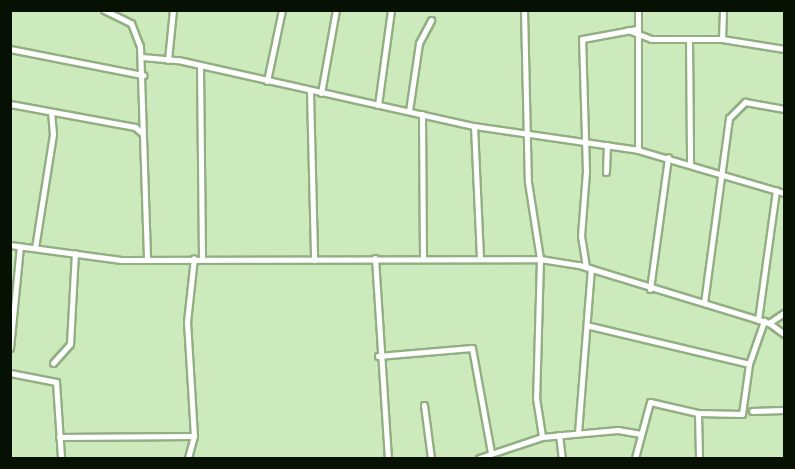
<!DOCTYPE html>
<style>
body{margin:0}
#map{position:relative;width:795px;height:469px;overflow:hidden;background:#cceabc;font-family:"Sofia Sans Condensed",sans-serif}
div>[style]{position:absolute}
.roads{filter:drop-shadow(2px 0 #92af83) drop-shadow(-2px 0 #92af83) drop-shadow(0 2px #92af83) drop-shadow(0 -2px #92af83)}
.minor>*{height:5px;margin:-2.5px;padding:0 2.5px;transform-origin:2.5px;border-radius:2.5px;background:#fff}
span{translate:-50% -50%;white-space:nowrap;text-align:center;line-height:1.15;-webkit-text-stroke:4.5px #cceabc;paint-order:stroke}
.frame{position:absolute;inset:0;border:12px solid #071103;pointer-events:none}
</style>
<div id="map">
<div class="roads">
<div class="minor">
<i style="left:104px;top:10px;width:30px;rotate:26deg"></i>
<i style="left:131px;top:23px;width:25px;rotate:69deg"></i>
<i style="left:140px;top:46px;width:214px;rotate:88.1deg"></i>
<i style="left:524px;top:10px;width:172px;rotate:88.7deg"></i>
<i style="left:528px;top:182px;width:78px;rotate:81.1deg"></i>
<i style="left:540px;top:259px;width:139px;rotate:91.6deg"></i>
<i style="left:536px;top:398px;width:39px;rotate:81deg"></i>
<i style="left:628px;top:30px;width:25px;rotate:21deg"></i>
<i style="left:651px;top:39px;width:71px"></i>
<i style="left:722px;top:39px;width:63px;rotate:9.2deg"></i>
<i style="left:689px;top:39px;width:123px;rotate:89.5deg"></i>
<i style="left:722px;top:39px;width:29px;rotate:-88deg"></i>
<i style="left:10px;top:49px;width:136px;rotate:11.1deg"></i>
<i style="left:142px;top:57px;width:36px;rotate:5deg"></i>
<i style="left:178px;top:60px;width:303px;rotate:12.6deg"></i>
<i style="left:474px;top:126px;width:166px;rotate:8.3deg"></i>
<i style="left:638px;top:150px;width:152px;rotate:16.4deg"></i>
<i style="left:168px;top:60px;width:50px;rotate:-84.3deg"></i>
<i style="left:200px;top:66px;width:192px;rotate:89.4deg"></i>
<i style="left:267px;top:81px;width:73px;rotate:-78.1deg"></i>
<i style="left:310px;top:91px;width:169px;rotate:88.6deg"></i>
<i style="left:321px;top:93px;width:84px;rotate:-79.8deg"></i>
<i style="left:10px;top:104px;width:127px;rotate:10.4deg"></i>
<i style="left:135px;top:127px;width:9px;rotate:41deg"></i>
<i style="left:378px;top:105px;width:96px;rotate:-82.2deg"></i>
<i style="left:409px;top:111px;width:69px;rotate:-81.6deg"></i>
<i style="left:419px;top:43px;width:26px;rotate:-62deg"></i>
<i style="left:422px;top:114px;width:144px;rotate:89.6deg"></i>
<i style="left:474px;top:126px;width:131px;rotate:87.4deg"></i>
<i style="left:638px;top:150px;width:140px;rotate:-90deg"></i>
<i style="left:606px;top:172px;width:27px;rotate:-88deg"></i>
<i style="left:10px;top:245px;width:112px;rotate:7.7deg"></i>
<i style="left:121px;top:260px;width:419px;rotate:-0.1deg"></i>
<i style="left:540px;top:259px;width:39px;rotate:9deg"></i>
<i style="left:579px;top:265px;width:199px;rotate:17deg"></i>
<i style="left:769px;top:323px;width:19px;rotate:36deg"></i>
<i style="left:35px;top:248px;width:115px;rotate:-81deg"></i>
<i style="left:53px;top:134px;width:22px;rotate:-95deg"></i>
<i style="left:375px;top:258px;width:200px;rotate:86.3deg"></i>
<i style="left:586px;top:267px;width:31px;rotate:-99deg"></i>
<i style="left:581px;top:236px;width:65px;rotate:-85.6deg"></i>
<i style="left:586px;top:171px;width:132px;rotate:-91.7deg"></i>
<i style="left:582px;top:39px;width:56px;rotate:-10.3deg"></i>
<i style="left:650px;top:289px;width:133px;rotate:-82.2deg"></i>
<i style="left:704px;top:303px;width:187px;rotate:-82.3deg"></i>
<i style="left:729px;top:118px;width:23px;rotate:-45deg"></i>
<i style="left:745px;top:102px;width:40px;rotate:10deg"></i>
<i style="left:758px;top:320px;width:131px;rotate:-82.1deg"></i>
<i style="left:769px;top:323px;width:18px;rotate:-34deg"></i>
<i style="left:590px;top:326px;width:163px;rotate:13.4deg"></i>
<i style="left:10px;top:348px;width:102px;rotate:-84.4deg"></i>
<i style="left:378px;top:356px;width:94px;rotate:-4.9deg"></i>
<i style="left:472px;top:348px;width:107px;rotate:79.7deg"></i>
<i style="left:53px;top:363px;width:25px;rotate:-48deg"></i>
<i style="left:70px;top:344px;width:91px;rotate:-86.9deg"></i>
<i style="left:10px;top:373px;width:47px;rotate:11.1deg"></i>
<i style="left:56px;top:382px;width:76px;rotate:86.2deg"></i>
<i style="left:424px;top:405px;width:53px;rotate:82.5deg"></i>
<i style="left:752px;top:411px;width:32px;rotate:-2deg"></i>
<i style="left:698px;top:413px;width:45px;rotate:88.7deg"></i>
<i style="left:578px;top:433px;width:165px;rotate:-85.5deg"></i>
<i style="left:559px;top:435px;width:23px;rotate:83deg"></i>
<i style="left:59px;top:437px;width:135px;rotate:-0.4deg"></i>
<i style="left:188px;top:458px;width:23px;rotate:-75deg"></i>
<i style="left:194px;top:436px;width:114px;rotate:-93.5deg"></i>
<i style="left:187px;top:322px;width:64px;rotate:-83.8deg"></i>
<i style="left:479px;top:458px;width:66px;rotate:-18.4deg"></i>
<i style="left:542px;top:437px;width:76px;rotate:-5.3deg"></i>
<i style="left:618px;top:430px;width:23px;rotate:10deg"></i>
<i style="left:635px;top:458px;width:58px;rotate:-75deg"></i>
<i style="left:650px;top:402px;width:49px;rotate:12.9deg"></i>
<i style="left:698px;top:413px;width:44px;rotate:1.3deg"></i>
<i style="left:742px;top:414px;width:50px;rotate:-82deg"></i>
<i style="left:749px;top:364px;width:46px;rotate:-70.8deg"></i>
</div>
</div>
<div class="frame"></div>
</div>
